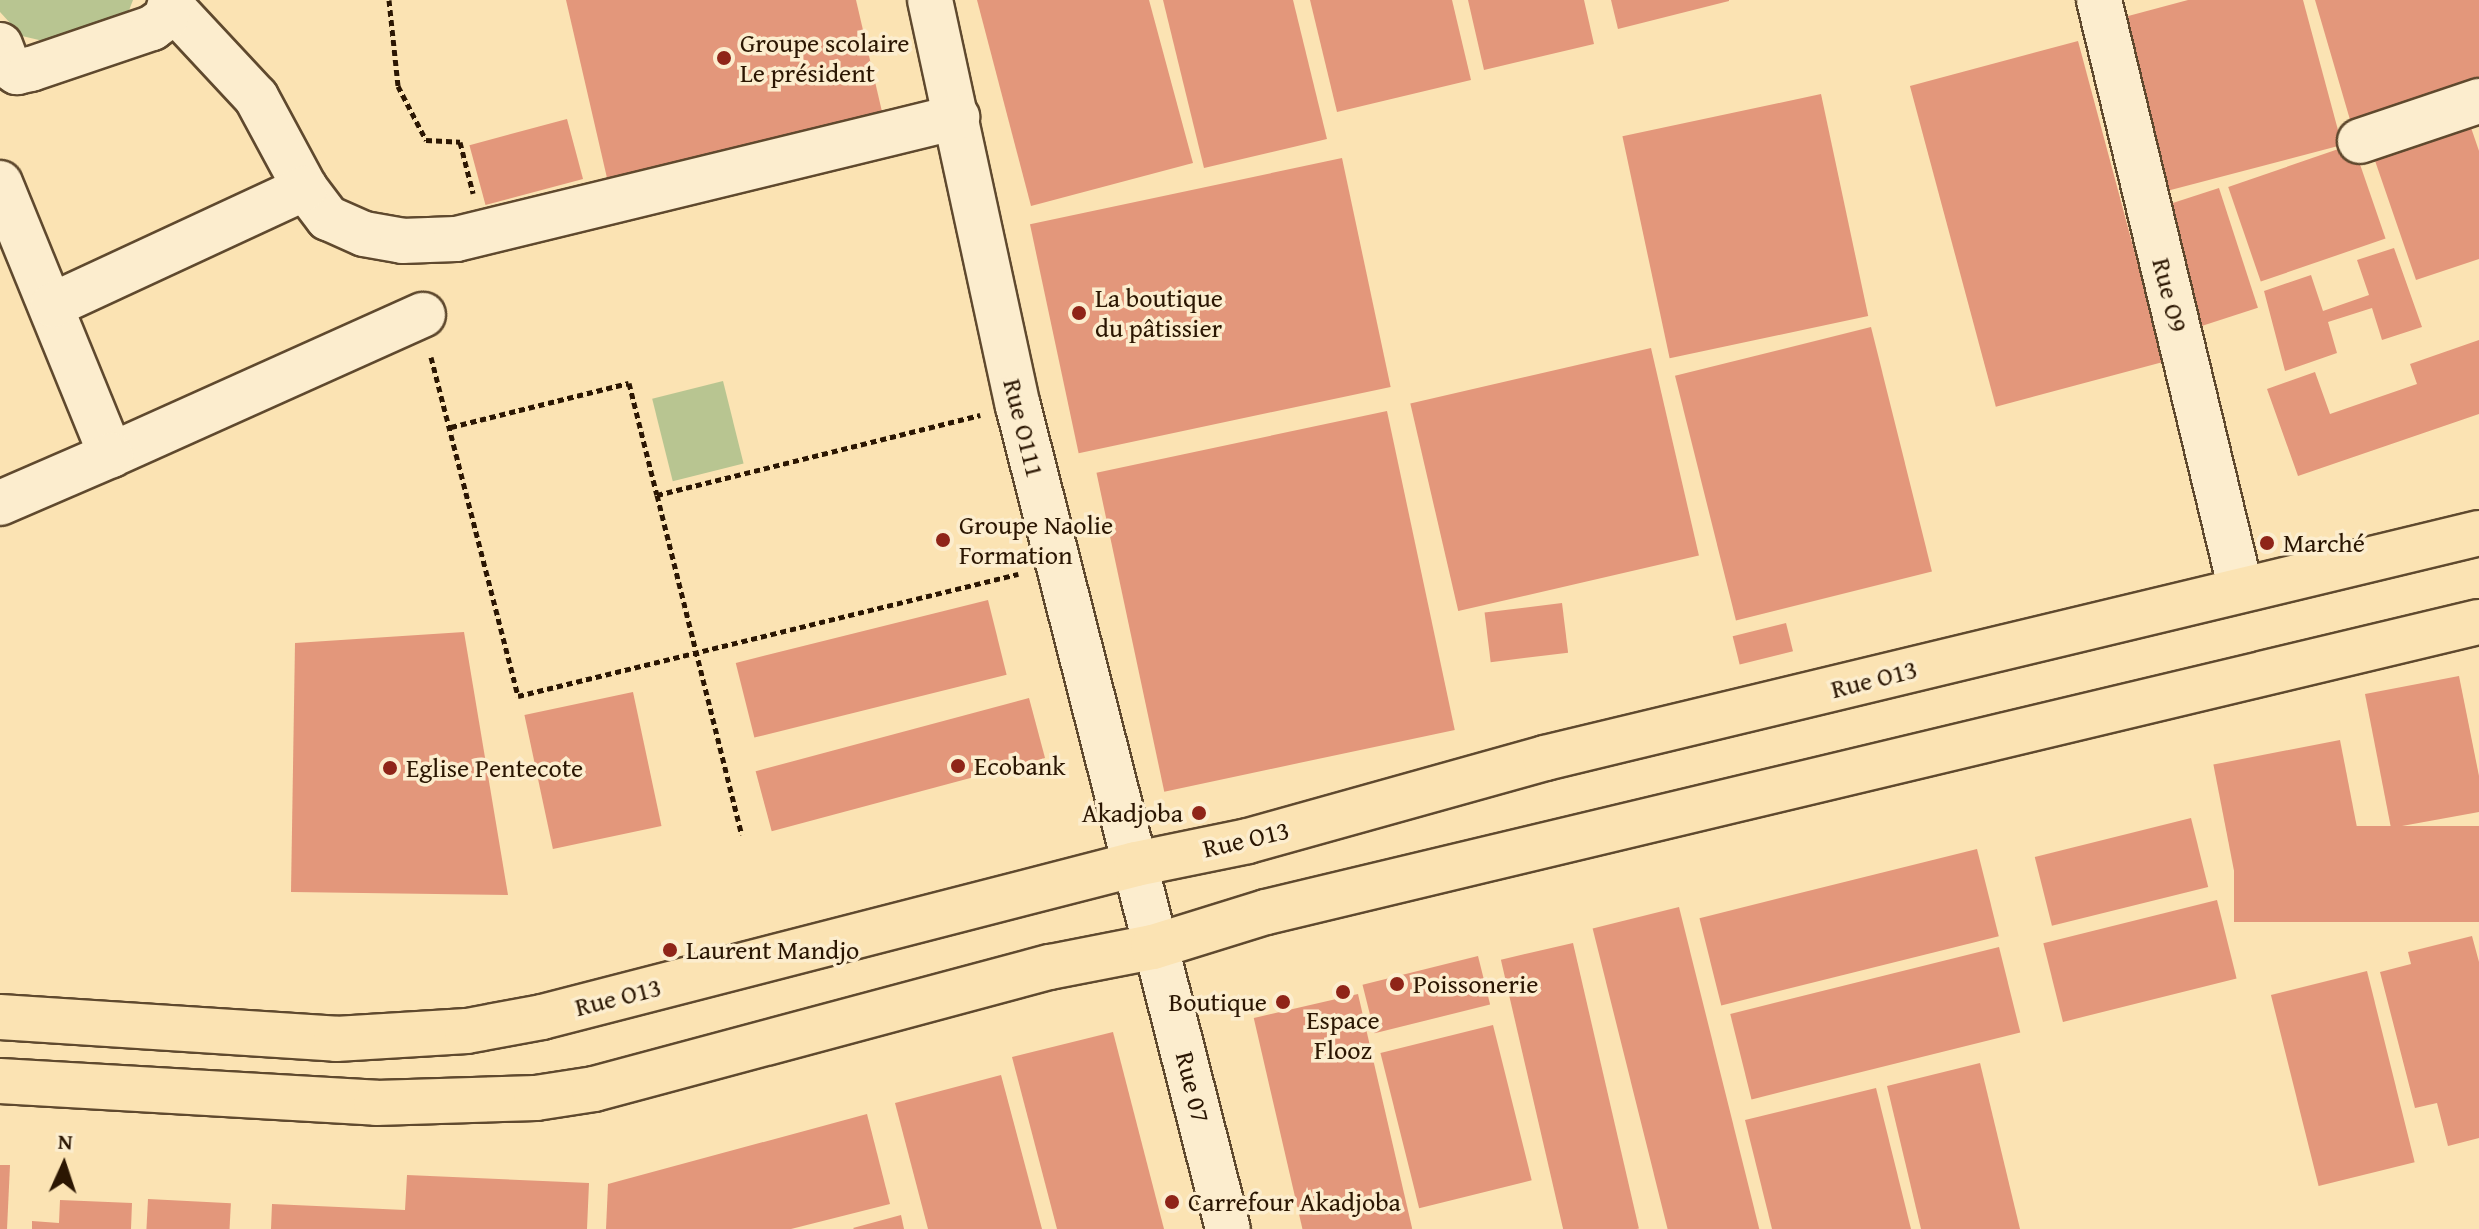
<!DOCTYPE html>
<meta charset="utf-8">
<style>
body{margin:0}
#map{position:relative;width:2479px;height:1229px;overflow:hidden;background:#fbe3b3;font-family:"Gentium Book Plus",serif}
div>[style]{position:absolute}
.green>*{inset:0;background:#b8c591;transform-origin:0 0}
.building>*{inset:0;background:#e3977b;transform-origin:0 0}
.path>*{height:5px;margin-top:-2.5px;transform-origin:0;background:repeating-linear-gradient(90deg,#2b1602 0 6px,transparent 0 10px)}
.roads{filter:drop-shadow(2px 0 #5f492e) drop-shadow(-2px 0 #5f492e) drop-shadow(0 2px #5f492e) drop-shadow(0 -2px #5f492e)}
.minor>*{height:44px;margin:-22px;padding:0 22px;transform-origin:22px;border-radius:22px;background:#fcedce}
.major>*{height:44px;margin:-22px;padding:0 22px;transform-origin:22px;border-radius:22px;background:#fbe3b3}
.dots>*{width:22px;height:22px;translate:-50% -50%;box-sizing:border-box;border:4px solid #fcedce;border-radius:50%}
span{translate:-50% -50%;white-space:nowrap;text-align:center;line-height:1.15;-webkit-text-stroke:7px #fcedce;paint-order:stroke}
.poi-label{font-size:26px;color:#2b1602}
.left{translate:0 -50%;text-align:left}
.right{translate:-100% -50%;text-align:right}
.street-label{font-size:26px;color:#2b1602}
.north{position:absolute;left:24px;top:1125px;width:80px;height:80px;-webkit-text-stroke:6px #fcedce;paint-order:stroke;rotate:3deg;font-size:22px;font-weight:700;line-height:32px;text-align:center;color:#2b1602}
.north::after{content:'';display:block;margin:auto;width:28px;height:36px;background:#2b1602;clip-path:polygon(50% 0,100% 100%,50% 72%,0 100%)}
</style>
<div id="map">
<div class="green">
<i style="clip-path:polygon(0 0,133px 0,128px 13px,56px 44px,22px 36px,0 12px)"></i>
<i style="left:723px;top:381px;width:85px;height:73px;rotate:76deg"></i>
</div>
<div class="building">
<i style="clip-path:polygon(566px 0,856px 0,883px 116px,607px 178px)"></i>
<i style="clip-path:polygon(977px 0,1149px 0,1193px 163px,1031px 206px)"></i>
<i style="clip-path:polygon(1163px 0,1293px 0,1327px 139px,1204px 168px)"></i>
<i style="clip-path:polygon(1310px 0,1452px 0,1471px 80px,1337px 112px)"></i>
<i style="clip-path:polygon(1468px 0,1584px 0,1594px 44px,1484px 70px)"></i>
<i style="clip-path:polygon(1611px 0,1729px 0,1729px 1px,1618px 29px)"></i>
<i style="clip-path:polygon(2188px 0,2303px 0,2342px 145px,2163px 192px,2117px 19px)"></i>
<i style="clip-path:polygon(2315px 0,2479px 0,2479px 95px,2353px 130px)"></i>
<i style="left:2078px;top:41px;width:332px;height:174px;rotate:75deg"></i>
<i style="left:1821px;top:94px;width:227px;height:203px;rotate:78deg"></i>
<i style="left:567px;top:119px;width:62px;height:101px;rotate:75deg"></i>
<i style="clip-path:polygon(2468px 119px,2479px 151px,2479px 259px,2416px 280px,2372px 152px)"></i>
<i style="left:2353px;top:144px;width:100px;height:132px;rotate:71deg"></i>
<i style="left:1342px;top:158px;width:234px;height:319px;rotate:78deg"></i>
<i style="left:2219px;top:188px;width:126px;height:64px;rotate:72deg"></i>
<i style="clip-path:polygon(2394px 248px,2422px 327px,2382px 340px,2372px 308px,2328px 322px,2337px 353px,2285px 371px,2264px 291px,2311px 275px,2323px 311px,2369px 295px,2357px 260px)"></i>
<i style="left:1871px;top:327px;width:252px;height:202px;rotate:76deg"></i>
<i style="clip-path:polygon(2479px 340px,2479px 414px,2298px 476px,2267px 389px,2315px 372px,2330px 414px,2417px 384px,2410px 364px)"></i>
<i style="left:1651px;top:348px;width:213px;height:247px;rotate:77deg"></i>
<i style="left:1387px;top:411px;width:326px;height:297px;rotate:78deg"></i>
<i style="left:988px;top:600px;width:77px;height:260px;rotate:76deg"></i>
<i style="left:1562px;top:603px;width:50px;height:78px;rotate:83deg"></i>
<i style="left:1786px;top:623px;width:29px;height:55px;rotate:76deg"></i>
<i style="clip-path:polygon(464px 632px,508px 895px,291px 892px,295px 643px)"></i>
<i style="clip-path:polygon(2459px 676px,2479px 776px,2479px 812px,2391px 828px,2365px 694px)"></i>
<i style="left:633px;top:692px;width:137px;height:111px;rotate:78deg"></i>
<i style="left:1029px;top:698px;width:62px;height:283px;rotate:75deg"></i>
<i style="left:2340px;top:740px;width:115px;height:129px;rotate:79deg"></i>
<i style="left:2191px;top:818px;width:71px;height:161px;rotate:76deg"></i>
<i style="left:2479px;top:826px;width:96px;height:245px;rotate:90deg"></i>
<i style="left:1977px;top:849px;width:90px;height:286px;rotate:76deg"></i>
<i style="left:2217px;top:900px;width:81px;height:179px;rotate:76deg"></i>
<i style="left:1679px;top:907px;width:332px;height:89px;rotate:76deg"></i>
<i style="clip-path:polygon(2472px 936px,2479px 962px,2479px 1138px,2448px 1146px,2437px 1103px,2415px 1108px,2380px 972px,2411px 964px,2408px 952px)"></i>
<i style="left:1573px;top:943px;width:293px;height:74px;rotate:77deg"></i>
<i style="left:1999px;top:947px;width:88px;height:277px;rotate:76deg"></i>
<i style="left:1478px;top:956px;width:50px;height:119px;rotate:76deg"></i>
<i style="left:2367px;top:971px;width:197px;height:99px;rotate:76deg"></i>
<i style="left:1358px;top:994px;width:241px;height:107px;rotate:77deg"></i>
<i style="left:1493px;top:1025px;width:160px;height:116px;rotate:76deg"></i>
<i style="clip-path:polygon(1113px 1032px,1164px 1229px,1057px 1229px,1012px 1057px)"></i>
<i style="clip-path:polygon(1980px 1063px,2020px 1229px,1921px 1229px,1887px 1086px)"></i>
<i style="clip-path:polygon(1001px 1075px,1042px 1229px,928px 1229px,895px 1103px)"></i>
<i style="clip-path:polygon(1876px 1088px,1911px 1229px,1772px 1229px,1745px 1120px)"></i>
<i style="clip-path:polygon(867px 1114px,890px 1204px,791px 1229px,606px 1229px,608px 1184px)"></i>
<i style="clip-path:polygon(0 1165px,10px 1165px,7px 1229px,0 1229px)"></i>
<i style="clip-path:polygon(407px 1175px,589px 1183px,587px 1229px,271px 1229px,272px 1204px,405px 1210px)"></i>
<i style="left:148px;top:1199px;width:83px;height:30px;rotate:3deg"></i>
<i style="clip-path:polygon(60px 1200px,132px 1203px,131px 1229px,32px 1229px,32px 1221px,59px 1223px)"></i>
<i style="clip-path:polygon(901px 1215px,904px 1229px,854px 1229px,853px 1228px)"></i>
</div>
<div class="path">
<i style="left:389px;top:0;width:86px;rotate:84deg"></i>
<i style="left:398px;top:86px;width:61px;rotate:62.6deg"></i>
<i style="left:426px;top:140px;width:34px;rotate:3deg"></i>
<i style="left:460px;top:142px;width:53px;rotate:75.7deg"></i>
<i style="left:431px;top:357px;width:350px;rotate:75.6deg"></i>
<i style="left:518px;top:696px;width:515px;rotate:-13.71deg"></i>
<i style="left:451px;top:427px;width:183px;rotate:-13.9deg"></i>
<i style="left:629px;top:383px;width:115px;rotate:76deg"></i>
<i style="left:657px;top:495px;width:333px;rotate:-13.9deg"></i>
<i style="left:657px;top:495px;width:350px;rotate:76deg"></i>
</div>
<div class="roads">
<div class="minor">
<i style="left:930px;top:0;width:415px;rotate:77.8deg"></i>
<i style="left:1018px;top:406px;width:849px;rotate:75.69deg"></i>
<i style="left:2099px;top:0;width:607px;rotate:76.47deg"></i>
<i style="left:171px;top:6px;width:125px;rotate:47deg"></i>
<i style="left:256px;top:97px;width:103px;rotate:61.7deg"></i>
<i style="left:305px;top:188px;width:38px;rotate:53deg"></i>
<i style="left:328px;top:218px;width:39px;rotate:24deg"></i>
<i style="left:364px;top:234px;width:39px;rotate:10deg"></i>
<i style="left:402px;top:241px;width:54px;rotate:-2.1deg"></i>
<i style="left:456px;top:239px;width:516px;rotate:-13.69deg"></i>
<i style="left:0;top:45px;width:22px;rotate:69deg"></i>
<i style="left:8px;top:66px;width:11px;rotate:34deg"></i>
<i style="left:17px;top:72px;width:14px;rotate:-12deg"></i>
<i style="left:31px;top:69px;width:128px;rotate:-18.7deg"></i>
<i style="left:152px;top:28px;width:17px;rotate:-36deg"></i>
<i style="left:166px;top:18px;width:19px;rotate:-74deg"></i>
<i style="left:2360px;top:141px;width:126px;rotate:-18.6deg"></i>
<i style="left:0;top:183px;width:294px;rotate:67.8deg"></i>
<i style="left:111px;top:455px;width:342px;rotate:-24.2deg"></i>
<i style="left:53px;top:305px;width:278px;rotate:-24.9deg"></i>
<i style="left:0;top:503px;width:121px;rotate:-23.4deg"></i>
</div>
<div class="major">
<i style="left:0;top:1017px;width:337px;rotate:3.7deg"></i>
<i style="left:336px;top:1039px;width:131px;rotate:-3.5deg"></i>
<i style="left:467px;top:1031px;width:76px;rotate:-10.6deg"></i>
<i style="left:542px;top:1017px;width:613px;rotate:-14.44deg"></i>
<i style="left:1136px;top:864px;width:114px;rotate:-11.6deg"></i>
<i style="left:1248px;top:841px;width:308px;rotate:-15.6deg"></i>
<i style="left:1545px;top:758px;width:961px;rotate:-13.54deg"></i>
<i style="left:0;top:1081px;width:377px;rotate:3.3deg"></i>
<i style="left:376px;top:1103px;width:160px;rotate:-1.8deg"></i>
<i style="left:536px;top:1098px;width:59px;rotate:-8.8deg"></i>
<i style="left:594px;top:1089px;width:472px;rotate:-15deg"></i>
<i style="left:1050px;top:967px;width:105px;rotate:-11deg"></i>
<i style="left:1153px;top:947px;width:118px;rotate:-17.2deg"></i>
<i style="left:1266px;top:912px;width:1247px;rotate:-13.45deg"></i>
</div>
</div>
<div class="dots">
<i style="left:724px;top:58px;background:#8f2418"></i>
<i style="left:1079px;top:313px;background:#8f2418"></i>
<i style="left:943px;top:540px;background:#8f2418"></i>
<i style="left:2267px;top:543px;background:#8f2418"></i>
<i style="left:958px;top:766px;background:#8f2418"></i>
<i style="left:390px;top:768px;background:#8f2418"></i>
<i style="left:1199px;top:813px;background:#8f2418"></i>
<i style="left:670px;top:950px;background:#8f2418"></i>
<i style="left:1397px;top:984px;background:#8f2418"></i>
<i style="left:1343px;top:992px;background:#8f2418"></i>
<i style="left:1283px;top:1002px;background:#8f2418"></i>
<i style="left:1172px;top:1202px;background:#8f2418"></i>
</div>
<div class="poi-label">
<span class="left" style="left:740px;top:58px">Groupe scolaire<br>Le président</span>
<span class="left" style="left:1095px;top:313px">La boutique<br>du pâtissier</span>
<span class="left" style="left:959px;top:540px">Groupe Naolie<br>Formation</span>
<span class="left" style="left:2283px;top:543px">Marché</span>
<span class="left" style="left:974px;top:766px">Ecobank</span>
<span class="left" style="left:406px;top:768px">Eglise Pentecote</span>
<span class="right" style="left:1183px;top:813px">Akadjoba</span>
<span class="left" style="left:686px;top:950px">Laurent Mandjo</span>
<span class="left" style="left:1413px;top:984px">Poissonerie</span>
<span class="right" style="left:1267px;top:1002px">Boutique</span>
<span style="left:1343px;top:1035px">Espace<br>Flooz</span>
<span class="left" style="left:1188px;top:1202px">Carrefour Akadjoba</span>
</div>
<div class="street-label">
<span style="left:2170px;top:295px;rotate:76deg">Rue O9</span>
<span style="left:1024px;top:428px;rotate:76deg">Rue O111</span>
<span style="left:1874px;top:679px;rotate:-14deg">Rue O13</span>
<span style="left:1246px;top:839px;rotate:-13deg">Rue O13</span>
<span style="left:618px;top:997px;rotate:-14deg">Rue O13</span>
<span style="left:1193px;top:1087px;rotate:76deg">Rue 07</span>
</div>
<div class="north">N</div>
</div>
